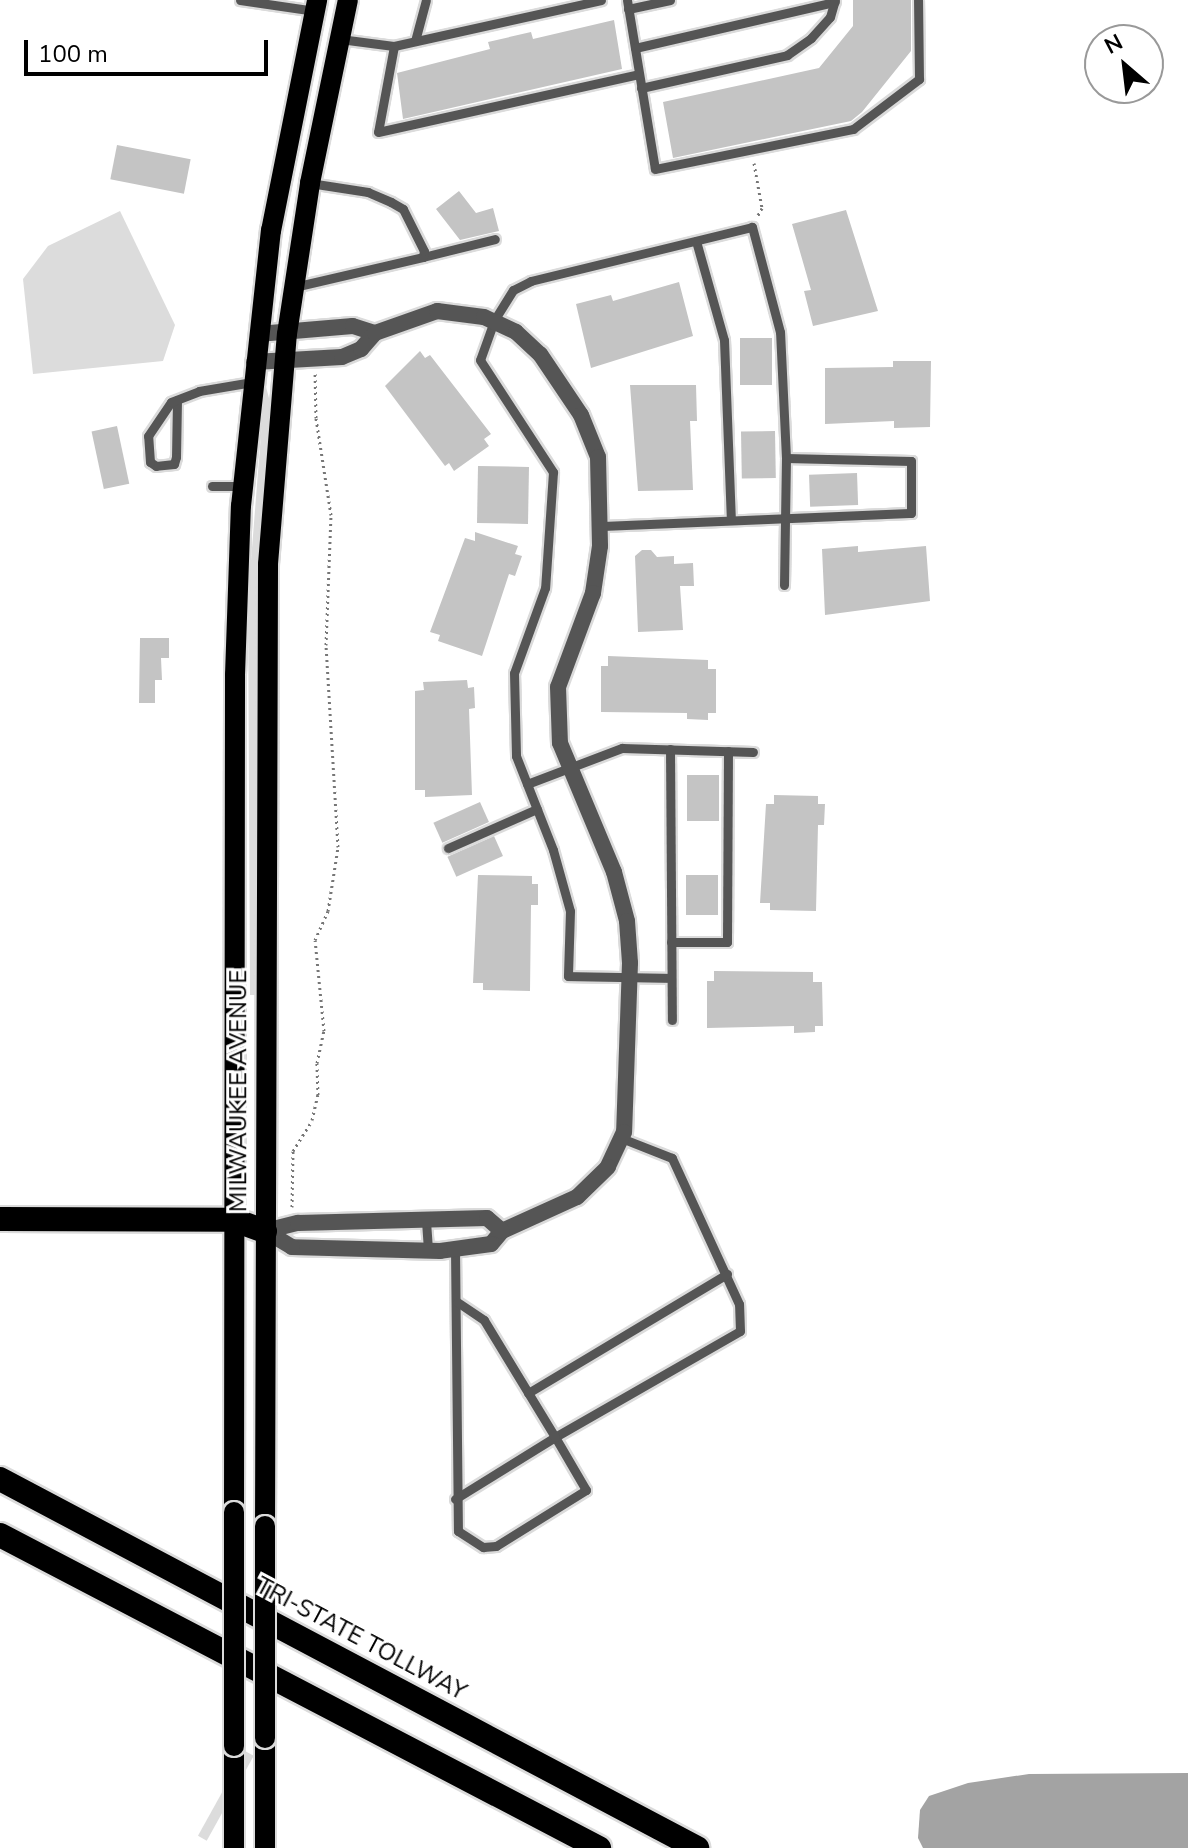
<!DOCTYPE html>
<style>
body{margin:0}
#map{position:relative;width:1188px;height:1848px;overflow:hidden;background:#fff;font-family:"Nunito Sans",sans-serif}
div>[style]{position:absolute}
.green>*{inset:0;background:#dcdcdc;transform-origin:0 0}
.water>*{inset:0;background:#a3a3a3}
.building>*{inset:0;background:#c4c4c4;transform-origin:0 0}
.path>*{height:3px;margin-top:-1.5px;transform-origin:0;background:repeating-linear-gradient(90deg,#777 0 2px,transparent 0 6px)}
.roads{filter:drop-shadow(2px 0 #dbdbdb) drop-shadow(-2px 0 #dbdbdb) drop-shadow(0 2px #dbdbdb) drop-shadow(0 -2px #dbdbdb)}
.service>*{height:9px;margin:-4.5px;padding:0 4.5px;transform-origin:4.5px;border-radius:4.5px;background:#555}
.minor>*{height:16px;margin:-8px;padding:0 8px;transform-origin:8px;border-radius:8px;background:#555}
.primary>*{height:20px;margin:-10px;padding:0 10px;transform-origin:10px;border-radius:10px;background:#000}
.motorway>*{height:24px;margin:-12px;padding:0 12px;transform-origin:12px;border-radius:12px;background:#000}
.bridges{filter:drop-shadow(2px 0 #dbdbdb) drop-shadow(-2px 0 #dbdbdb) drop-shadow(0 2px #dbdbdb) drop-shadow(0 -2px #dbdbdb)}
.primary-bridge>*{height:20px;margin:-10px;padding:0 10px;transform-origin:10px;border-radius:10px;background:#000}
span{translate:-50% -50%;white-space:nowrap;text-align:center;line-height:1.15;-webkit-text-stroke:6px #fff;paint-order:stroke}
.street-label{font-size:24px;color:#000}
.north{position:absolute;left:1084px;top:24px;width:80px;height:80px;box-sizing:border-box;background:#fff;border:2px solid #999;border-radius:50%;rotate:332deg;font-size:22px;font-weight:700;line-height:32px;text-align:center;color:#000}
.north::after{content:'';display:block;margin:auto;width:28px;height:36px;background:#000;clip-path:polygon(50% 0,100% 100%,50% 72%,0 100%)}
.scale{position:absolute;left:24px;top:40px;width:244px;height:36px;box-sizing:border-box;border:4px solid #000;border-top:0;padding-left:10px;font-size:24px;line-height:28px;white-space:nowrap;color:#000;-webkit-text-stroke:6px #fff;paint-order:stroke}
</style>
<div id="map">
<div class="green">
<i style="clip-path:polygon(120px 211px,175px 325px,163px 361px,33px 374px,23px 279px,48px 246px)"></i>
<i style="clip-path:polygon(265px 383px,270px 402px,257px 554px,255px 995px,250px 995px,248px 599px)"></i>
<i style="left:245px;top:1751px;width:10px;height:97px;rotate:29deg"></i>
</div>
<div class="water">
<i style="clip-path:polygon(1188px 1773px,1188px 1848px,923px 1848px,918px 1838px,920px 1810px,929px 1796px,968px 1783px,1029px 1774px)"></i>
</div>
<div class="building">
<i style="clip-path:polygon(853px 0,911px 0,911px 51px,862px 112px,851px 121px,673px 158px,663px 102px,819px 68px,853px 26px)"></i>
<i style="clip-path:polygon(614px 20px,622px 69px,403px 119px,397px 73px,490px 49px,488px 42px,531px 32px,533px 39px)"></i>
<i style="left:117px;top:145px;width:75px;height:35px;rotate:11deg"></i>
<i style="clip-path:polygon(459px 191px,476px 213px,493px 208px,499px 231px,460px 240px,436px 209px)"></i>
<i style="clip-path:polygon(846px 210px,878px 311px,813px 326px,804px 291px,811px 290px,792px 224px)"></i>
<i style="clip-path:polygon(679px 282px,693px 336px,591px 368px,576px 304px,611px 295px,613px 301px)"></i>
<i style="left:740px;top:338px;width:32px;height:47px"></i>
<i style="clip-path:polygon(420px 351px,425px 358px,430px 355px,491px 434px,484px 439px,489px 446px,454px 471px,449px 463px,445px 466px,385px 386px)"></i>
<i style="clip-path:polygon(893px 361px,931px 361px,930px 427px,894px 428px,894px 421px,825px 424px,825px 368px,893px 367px)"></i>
<i style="clip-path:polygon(630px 385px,696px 385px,697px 421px,690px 421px,693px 490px,638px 491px)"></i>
<i style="left:117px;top:426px;width:59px;height:26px;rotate:78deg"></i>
<i style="left:775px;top:431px;width:47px;height:34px;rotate:89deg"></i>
<i style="left:478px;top:466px;width:51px;height:57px;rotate:1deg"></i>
<i style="left:857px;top:473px;width:32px;height:48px;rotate:88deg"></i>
<i style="clip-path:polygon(475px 532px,518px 546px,515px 554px,522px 556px,515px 576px,509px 574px,482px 656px,438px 641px,440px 635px,430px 632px,465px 538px,475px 541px)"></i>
<i style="clip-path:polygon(858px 546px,858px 552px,926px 546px,930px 601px,825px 615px,822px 549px)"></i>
<i style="clip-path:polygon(642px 550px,651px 550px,657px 557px,674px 556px,674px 564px,693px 563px,694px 586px,680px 586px,683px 630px,638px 632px,635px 556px)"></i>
<i style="clip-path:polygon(140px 638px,169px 638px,169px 658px,161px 658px,162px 680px,155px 680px,155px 703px,139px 703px)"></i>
<i style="clip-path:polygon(608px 656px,708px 660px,708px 669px,716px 669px,716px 713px,708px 713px,708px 720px,687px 719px,687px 713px,601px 712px,601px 666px,608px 666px)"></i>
<i style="clip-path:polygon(467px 680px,468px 688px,474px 687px,475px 708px,469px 709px,472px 795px,425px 797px,425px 790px,415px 790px,415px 691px,424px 690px,423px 682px)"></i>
<i style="left:687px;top:775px;width:32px;height:46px"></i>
<i style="clip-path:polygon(774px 795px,818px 796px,818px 804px,825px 804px,824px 825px,818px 825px,816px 911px,770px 910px,770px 903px,760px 903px,766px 804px,774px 804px)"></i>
<i style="left:480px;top:802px;width:22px;height:51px;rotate:66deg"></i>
<i style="left:494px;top:836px;width:22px;height:51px;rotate:66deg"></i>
<i style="clip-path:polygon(478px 875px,532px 876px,532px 884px,538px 884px,538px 905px,531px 905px,530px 991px,483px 990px,483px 983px,473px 983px)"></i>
<i style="left:686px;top:875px;width:32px;height:40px"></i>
<i style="clip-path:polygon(714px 971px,813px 972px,813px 982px,822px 982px,823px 1026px,815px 1026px,815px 1032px,794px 1033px,794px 1026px,707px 1028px,707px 981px,714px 981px)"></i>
</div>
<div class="path">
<i style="left:754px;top:163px;width:46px;rotate:79.9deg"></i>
<i style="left:762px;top:208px;width:10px;rotate:119deg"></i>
<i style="left:292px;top:1207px;width:56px;rotate:-89deg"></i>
<i style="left:293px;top:1151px;width:36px;rotate:-58deg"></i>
<i style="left:312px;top:1120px;width:26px;rotate:-77deg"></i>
<i style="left:318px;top:1095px;width:32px;rotate:-92deg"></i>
<i style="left:317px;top:1063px;width:33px;rotate:-78deg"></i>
<i style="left:324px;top:1031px;width:91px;rotate:-95.6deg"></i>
<i style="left:315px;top:940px;width:32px;rotate:-66deg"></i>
<i style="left:328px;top:911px;width:65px;rotate:-81.1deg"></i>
<i style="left:338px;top:847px;width:202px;rotate:-93.4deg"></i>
<i style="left:326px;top:645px;width:130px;rotate:-87.8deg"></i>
<i style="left:331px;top:515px;width:98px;rotate:-98.8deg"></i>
<i style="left:316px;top:418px;width:46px;rotate:-91.2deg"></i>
</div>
<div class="roads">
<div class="service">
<i style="left:240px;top:0;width:76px;rotate:8.3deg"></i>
<i style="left:627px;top:0;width:171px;rotate:80.6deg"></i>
<i style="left:655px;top:169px;width:202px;rotate:-11.4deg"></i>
<i style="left:853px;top:129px;width:83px;rotate:-37.1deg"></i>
<i style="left:919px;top:79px;width:79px;rotate:-90.7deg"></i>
<i style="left:628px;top:9px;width:43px;rotate:-12.1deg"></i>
<i style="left:340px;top:39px;width:54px;rotate:7.4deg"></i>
<i style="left:394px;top:46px;width:212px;rotate:-12.5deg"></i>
<i style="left:415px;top:41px;width:42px;rotate:-75deg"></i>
<i style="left:394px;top:46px;width:87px;rotate:100.5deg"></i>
<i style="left:378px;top:132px;width:267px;rotate:-12.5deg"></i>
<i style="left:635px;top:48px;width:205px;rotate:-13deg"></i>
<i style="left:641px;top:88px;width:150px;rotate:-12.7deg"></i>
<i style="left:787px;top:55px;width:29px;rotate:-35deg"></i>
<i style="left:811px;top:38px;width:28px;rotate:-48deg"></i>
<i style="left:830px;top:17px;width:18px;rotate:-74deg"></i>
<i style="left:696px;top:241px;width:103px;rotate:74.2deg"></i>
<i style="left:724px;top:340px;width:180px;rotate:87.8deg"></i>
<i style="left:423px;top:257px;width:74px;rotate:-14deg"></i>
<i style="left:294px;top:287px;width:132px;rotate:-13.1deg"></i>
<i style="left:423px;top:257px;width:6px;rotate:-81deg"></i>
<i style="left:424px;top:251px;width:47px;rotate:-116.6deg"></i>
<i style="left:403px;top:209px;width:14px;rotate:-150deg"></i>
<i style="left:391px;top:202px;width:25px;rotate:-157deg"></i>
<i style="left:368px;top:192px;width:59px;rotate:-171.2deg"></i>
<i style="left:177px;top:400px;width:57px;rotate:91deg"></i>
<i style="left:176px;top:457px;width:7px;rotate:106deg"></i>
<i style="left:174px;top:464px;width:18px;rotate:174deg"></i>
<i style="left:156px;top:466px;width:7px;rotate:-146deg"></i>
<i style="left:150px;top:462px;width:26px;rotate:-94deg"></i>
<i style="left:148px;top:436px;width:41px;rotate:-55.9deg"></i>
<i style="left:171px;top:402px;width:30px;rotate:-21deg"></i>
<i style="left:199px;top:391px;width:54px;rotate:-9.6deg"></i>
<i style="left:212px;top:486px;width:31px"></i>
<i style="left:601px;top:526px;width:310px;rotate:-2.4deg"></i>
<i style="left:911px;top:513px;width:52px;rotate:-90deg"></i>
<i style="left:911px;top:461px;width:125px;rotate:-178.6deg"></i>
<i style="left:786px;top:458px;width:126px;rotate:-92.7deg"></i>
<i style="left:780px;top:332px;width:109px;rotate:-104.9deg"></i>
<i style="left:752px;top:227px;width:228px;rotate:166.3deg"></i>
<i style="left:531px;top:281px;width:20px;rotate:153deg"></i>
<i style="left:513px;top:290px;width:36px;rotate:122deg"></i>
<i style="left:494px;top:321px;width:41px;rotate:109.7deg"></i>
<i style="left:480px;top:360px;width:134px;rotate:56.9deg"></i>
<i style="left:553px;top:472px;width:116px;rotate:93.9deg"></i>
<i style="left:545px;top:588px;width:90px;rotate:110deg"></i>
<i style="left:514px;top:673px;width:83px;rotate:88.6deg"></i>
<i style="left:516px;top:756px;width:101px;rotate:68.5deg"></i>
<i style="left:553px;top:850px;width:63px;rotate:74.4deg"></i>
<i style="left:570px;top:911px;width:65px;rotate:91.8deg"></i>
<i style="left:568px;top:976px;width:103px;rotate:1.1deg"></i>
<i style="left:784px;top:585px;width:127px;rotate:-89.1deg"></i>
<i style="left:670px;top:749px;width:271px;rotate:89.6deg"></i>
<i style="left:527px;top:784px;width:102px;rotate:-20.8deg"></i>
<i style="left:622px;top:748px;width:131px;rotate:1.7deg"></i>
<i style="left:448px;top:848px;width:97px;rotate:-23.7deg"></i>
<i style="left:671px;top:942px;width:56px"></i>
<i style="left:727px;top:942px;width:191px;rotate:-89.7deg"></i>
<i style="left:426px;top:1221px;width:29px;rotate:86deg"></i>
<i style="left:455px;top:1249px;width:282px;rotate:89.4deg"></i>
<i style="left:458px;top:1531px;width:30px;rotate:33deg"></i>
<i style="left:483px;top:1547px;width:13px;rotate:-4deg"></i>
<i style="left:496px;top:1546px;width:106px;rotate:-31.9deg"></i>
<i style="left:586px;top:1490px;width:61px;rotate:-120.3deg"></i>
<i style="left:555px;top:1437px;width:213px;rotate:-29.8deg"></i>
<i style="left:740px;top:1331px;width:27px;rotate:-92deg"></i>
<i style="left:739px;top:1304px;width:161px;rotate:-114.7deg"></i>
<i style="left:672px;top:1158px;width:55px;rotate:-158.6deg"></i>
<i style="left:528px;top:1393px;width:232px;rotate:-30.9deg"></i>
<i style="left:455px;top:1499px;width:118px;rotate:-31.8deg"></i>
<i style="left:555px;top:1437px;width:137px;rotate:-121.3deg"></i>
<i style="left:484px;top:1320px;width:32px;rotate:-146deg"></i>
</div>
<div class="minor">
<i style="left:258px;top:334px;width:95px;rotate:-4.8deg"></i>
<i style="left:353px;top:326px;width:23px;rotate:18deg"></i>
<i style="left:254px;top:362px;width:88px;rotate:-3.3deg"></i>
<i style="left:342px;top:357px;width:21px;rotate:-23deg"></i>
<i style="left:361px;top:349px;width:21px;rotate:-49deg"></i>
<i style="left:375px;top:333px;width:66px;rotate:-19.5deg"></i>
<i style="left:437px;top:311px;width:47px;rotate:7.3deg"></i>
<i style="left:484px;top:317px;width:35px;rotate:25deg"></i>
<i style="left:516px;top:332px;width:33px;rotate:43deg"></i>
<i style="left:540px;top:354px;width:73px;rotate:56.1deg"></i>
<i style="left:581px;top:415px;width:45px;rotate:68deg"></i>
<i style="left:598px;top:457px;width:89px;rotate:88.7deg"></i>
<i style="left:600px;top:546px;width:48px;rotate:98.5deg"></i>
<i style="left:593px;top:593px;width:100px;rotate:110.4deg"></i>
<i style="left:558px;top:687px;width:56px;rotate:88deg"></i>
<i style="left:560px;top:743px;width:140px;rotate:67.3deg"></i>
<i style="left:614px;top:872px;width:51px;rotate:75.1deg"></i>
<i style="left:627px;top:921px;width:42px;rotate:85.9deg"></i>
<i style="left:630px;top:963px;width:169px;rotate:92deg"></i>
<i style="left:624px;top:1132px;width:38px;rotate:115deg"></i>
<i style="left:608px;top:1167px;width:43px;rotate:135.9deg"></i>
<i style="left:577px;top:1197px;width:82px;rotate:155.6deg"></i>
<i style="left:502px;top:1231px;width:17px;rotate:130deg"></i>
<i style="left:491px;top:1244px;width:51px;rotate:172.2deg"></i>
<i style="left:440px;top:1251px;width:148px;rotate:-178.5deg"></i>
<i style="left:292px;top:1247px;width:31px;rotate:-149deg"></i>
<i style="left:265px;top:1231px;width:34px;rotate:-14deg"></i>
<i style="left:298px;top:1223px;width:189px;rotate:-1.5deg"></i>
<i style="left:487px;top:1218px;width:20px;rotate:41deg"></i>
</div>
<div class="primary">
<i style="left:234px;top:1512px;width:837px;rotate:-89.93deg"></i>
<i style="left:235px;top:675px;width:169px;rotate:-88deg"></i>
<i style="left:241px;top:506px;width:277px;rotate:-83.8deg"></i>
<i style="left:271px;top:231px;width:236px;rotate:-78.7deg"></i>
<i style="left:265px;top:1526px;width:962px;rotate:-89.82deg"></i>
<i style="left:268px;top:564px;width:231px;rotate:-85.3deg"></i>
<i style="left:287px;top:334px;width:153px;rotate:-81.3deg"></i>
<i style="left:310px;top:183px;width:187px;rotate:-78.3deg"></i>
<i style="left:234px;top:1848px;width:102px;rotate:-90deg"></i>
<i style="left:265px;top:1848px;width:110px;rotate:-90deg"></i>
</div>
<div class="motorway">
<i style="left:0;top:1219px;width:234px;rotate:0.2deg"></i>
<i style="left:234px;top:1220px;width:33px;rotate:20deg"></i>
<i style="left:0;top:1479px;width:789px;rotate:27.9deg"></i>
<i style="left:0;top:1535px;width:676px;rotate:27.59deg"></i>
</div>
</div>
<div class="bridges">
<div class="primary-bridge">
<i style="left:265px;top:1738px;width:212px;rotate:-90deg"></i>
<i style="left:234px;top:1746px;width:234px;rotate:-90deg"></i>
</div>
</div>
<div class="street-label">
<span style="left:239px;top:1091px;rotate:-90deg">MILWAUKEE AVENUE</span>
<span style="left:361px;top:1639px;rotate:28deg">TRI-STATE TOLLWAY</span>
</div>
<div class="north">N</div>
<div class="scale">100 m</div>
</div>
